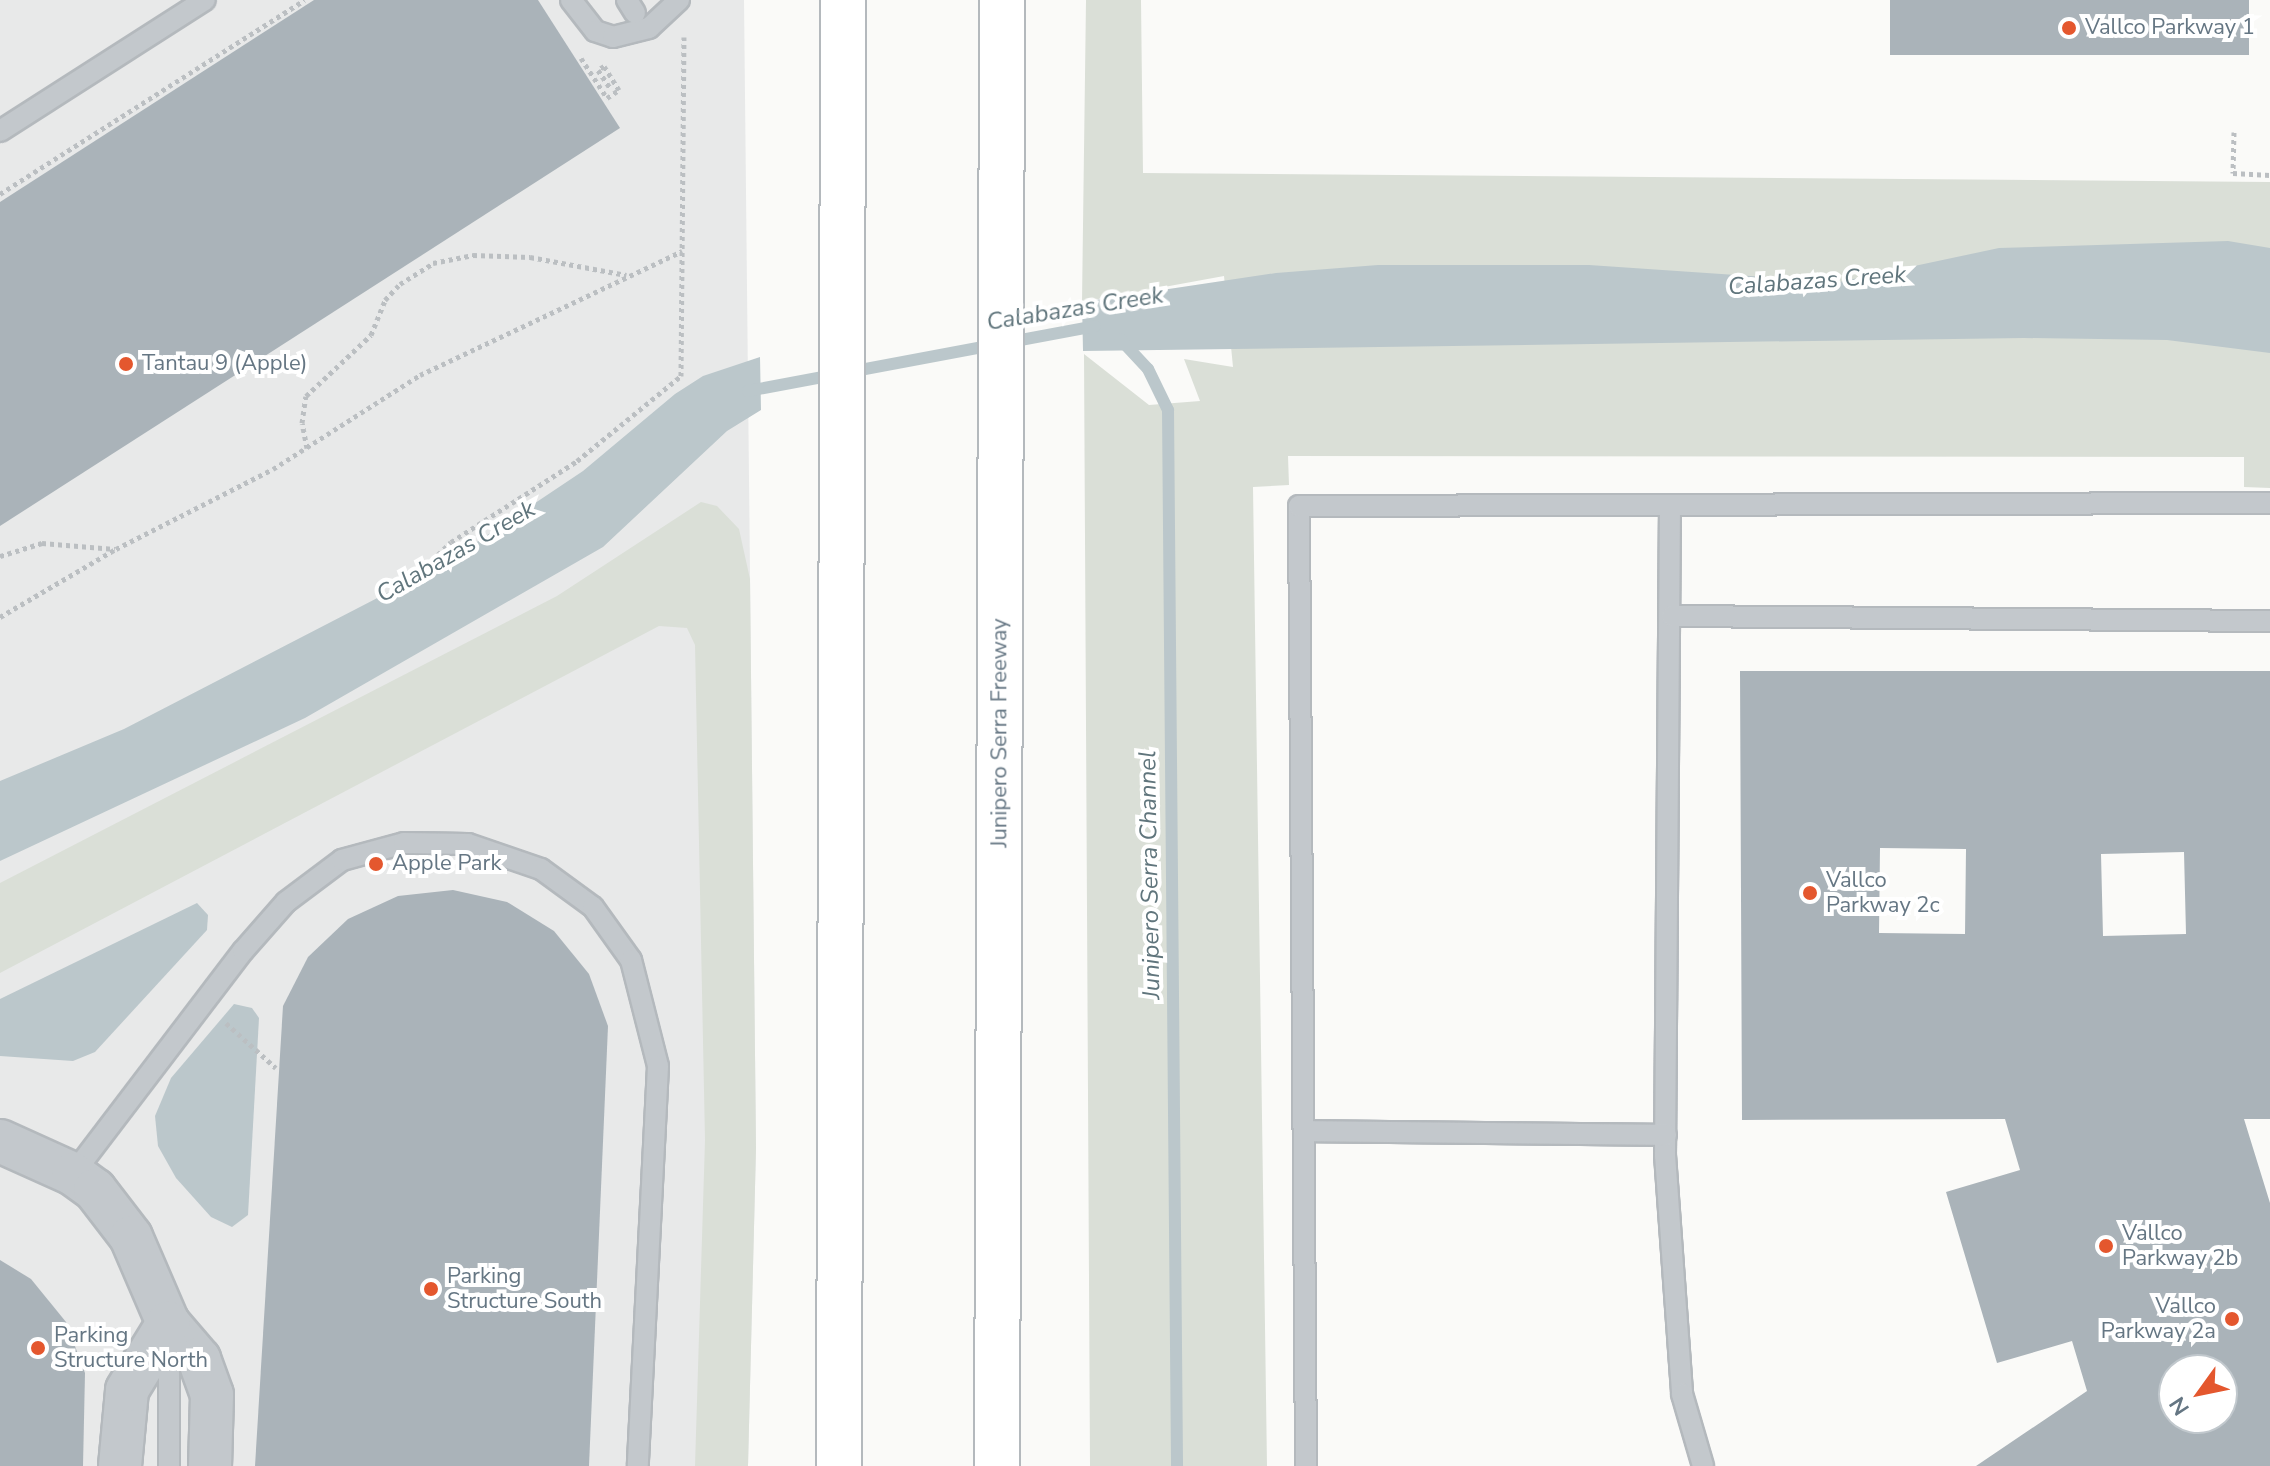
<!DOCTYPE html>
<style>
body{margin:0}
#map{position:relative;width:2270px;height:1466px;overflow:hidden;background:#fafaf8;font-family:"Nunito Sans",sans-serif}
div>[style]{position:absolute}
.built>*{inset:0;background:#e8e9e9}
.green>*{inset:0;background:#dadfd7}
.water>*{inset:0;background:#bbc7cb}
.stream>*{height:12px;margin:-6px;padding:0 6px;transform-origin:6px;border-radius:6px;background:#bbc7cb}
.building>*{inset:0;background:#aab3b9;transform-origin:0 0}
.path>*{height:5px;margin-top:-2.5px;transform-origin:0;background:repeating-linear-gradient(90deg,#bbbfc2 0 4px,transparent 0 8px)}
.roads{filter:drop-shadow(2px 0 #b4b9bd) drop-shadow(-2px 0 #b4b9bd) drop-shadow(0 2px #b4b9bd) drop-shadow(0 -2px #b4b9bd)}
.lane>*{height:20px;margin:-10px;padding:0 10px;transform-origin:10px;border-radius:10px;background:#c3c8cc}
.street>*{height:42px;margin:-21px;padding:0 21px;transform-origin:21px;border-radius:21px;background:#c3c8cc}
.highway>*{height:44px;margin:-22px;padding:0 22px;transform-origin:22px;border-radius:22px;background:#fff}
.dots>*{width:22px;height:22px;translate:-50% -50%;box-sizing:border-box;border:4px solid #fff;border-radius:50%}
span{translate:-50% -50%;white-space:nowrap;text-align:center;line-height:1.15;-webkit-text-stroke:8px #fff;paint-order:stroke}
.poi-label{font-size:22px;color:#657683}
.left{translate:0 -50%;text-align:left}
.right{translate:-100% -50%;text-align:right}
.street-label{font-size:22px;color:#657683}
.water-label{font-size:24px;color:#60757c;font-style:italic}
.north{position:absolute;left:2158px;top:1354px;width:80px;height:80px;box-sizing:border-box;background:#fff;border:2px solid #c1c8cd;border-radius:50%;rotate:237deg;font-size:22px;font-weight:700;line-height:32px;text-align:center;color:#657683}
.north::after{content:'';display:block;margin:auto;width:28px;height:36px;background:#e4572e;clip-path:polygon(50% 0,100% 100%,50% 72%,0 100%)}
</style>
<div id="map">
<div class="built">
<i style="clip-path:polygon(0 0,744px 0,756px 1148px,748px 1466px,0 1466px)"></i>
</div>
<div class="green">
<i style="clip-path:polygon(1086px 0,1141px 0,1143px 173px,2270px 182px,2270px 488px,2244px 487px,2244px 457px,1288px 456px,1289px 485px,1253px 487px,1267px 1466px,1090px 1466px,1084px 354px,1149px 405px,1200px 401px,1184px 359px,1233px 367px,1224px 276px,1082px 302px)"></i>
<i style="clip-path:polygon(701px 502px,717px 506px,739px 529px,750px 579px,756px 1148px,748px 1466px,695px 1466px,705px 1140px,695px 645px,687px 628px,659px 626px,0 973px,0 883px,557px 596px)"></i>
</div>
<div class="water">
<i style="clip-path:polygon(2228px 241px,2270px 248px,2270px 353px,2167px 340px,2024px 338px,1083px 351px,1082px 302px,1276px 273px,1378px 265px,1589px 265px,1839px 282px,1999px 248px)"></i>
<i style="clip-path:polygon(760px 357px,761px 410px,727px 431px,603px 547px,305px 718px,0 861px,0 781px,124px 729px,447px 562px,583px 471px,675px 394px,703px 376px)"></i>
<i style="clip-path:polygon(197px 903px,208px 915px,207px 930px,95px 1052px,73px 1061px,0 1056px,0 999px)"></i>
<i style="clip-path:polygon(234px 1004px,252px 1008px,259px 1018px,248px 1215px,232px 1227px,211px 1217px,176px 1178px,158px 1146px,155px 1116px,171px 1078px)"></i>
</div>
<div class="stream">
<i style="left:1120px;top:339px;width:41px;rotate:47deg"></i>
<i style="left:1148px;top:369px;width:46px;rotate:64deg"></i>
<i style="left:1168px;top:410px;width:1056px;rotate:89.51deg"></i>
<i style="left:748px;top:391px;width:353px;rotate:-10.6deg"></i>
</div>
<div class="building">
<i style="clip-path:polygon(314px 0,538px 0,620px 128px,0 526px,0 202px)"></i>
<i style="left:1890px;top:0;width:359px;height:55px"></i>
<i style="clip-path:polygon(evenodd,1740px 671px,2270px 671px,2270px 1119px,2244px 1119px,2270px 1203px,2270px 1466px,1976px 1466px,2087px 1391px,2072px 1341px,1997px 1363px,1946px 1192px,2020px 1170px,2005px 1119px,1742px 1120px,1740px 671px,1880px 848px,1966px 849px,1965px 934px,1879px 933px,1880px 848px,1740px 671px,2184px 852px,2186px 934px,2103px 936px,2101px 854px,2184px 852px,1740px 671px,2174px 1370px,2222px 1370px,2222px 1418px,2174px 1418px,2174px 1370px)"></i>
<i style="clip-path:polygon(453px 890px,507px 902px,554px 931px,589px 974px,608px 1026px,589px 1466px,255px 1466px,283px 1006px,308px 957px,348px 919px,398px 896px)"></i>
<i style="clip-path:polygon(0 1260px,31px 1279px,66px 1322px,85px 1373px,83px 1466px,0 1466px)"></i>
</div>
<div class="path">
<i style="left:581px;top:58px;width:48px;rotate:57deg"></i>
<i style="left:607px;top:98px;width:14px;rotate:-34deg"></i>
<i style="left:619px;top:90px;width:28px;rotate:-122deg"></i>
<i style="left:604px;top:66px;width:7px;rotate:146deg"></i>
<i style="left:598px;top:70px;width:22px;rotate:56deg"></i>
<i style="left:2234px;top:132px;width:41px;rotate:91.4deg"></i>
<i style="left:2233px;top:173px;width:37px;rotate:3deg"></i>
<i style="left:0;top:194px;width:361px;rotate:-32.5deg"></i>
<i style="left:307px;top:448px;width:25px;rotate:-101deg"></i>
<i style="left:302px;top:423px;width:27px;rotate:-82deg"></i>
<i style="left:306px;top:396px;width:89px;rotate:-43.2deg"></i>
<i style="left:371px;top:335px;width:38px;rotate:-68deg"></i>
<i style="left:385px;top:300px;width:22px;rotate:-47deg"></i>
<i style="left:400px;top:284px;width:39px;rotate:-32deg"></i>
<i style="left:433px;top:263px;width:41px;rotate:-11.3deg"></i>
<i style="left:473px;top:255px;width:57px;rotate:2deg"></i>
<i style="left:530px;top:257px;width:98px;rotate:10.6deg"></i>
<i style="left:0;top:556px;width:44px;rotate:-17.2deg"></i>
<i style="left:42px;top:543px;width:73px;rotate:4.7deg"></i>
<i style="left:415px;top:577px;width:50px;rotate:-44.2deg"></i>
<i style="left:451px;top:542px;width:150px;rotate:-32.7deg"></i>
<i style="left:577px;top:461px;width:134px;rotate:-39.3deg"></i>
<i style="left:681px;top:376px;width:339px;rotate:-89.5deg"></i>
<i style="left:0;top:617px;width:134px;rotate:-30.4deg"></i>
<i style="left:116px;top:549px;width:176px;rotate:-27deg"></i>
<i style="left:273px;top:469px;width:174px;rotate:-32.6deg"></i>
<i style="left:420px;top:375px;width:290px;rotate:-25.3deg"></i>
<i style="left:226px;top:1023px;width:67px;rotate:42deg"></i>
</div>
<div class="roads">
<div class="lane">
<i style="left:571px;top:0;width:39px;rotate:52deg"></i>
<i style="left:595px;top:31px;width:19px;rotate:18deg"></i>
<i style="left:613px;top:37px;width:37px;rotate:-14deg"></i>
<i style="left:649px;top:28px;width:41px;rotate:-43deg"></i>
<i style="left:627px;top:0;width:15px;rotate:58deg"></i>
<i style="left:0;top:131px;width:243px;rotate:-32.6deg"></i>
<i style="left:1670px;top:505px;width:650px;rotate:90.44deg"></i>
<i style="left:1665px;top:1155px;width:240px;rotate:85.9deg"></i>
<i style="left:1682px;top:1394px;width:75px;rotate:73.7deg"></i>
<i style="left:1672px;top:616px;width:598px;rotate:0.48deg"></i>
<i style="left:1304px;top:1131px;width:362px;rotate:0.6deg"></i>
<i style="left:73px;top:1174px;width:280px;rotate:-52.7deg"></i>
<i style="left:243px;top:951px;width:65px;rotate:-48.7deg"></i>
<i style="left:286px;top:902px;width:70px;rotate:-36.9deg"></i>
<i style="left:342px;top:860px;width:64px;rotate:-15.3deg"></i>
<i style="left:404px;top:843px;width:64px;rotate:0.9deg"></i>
<i style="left:468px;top:844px;width:77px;rotate:18.9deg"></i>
<i style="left:541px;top:869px;width:64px;rotate:36.2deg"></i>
<i style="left:593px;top:907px;width:65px;rotate:54.4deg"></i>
<i style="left:631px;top:960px;width:109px;rotate:75.7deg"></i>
<i style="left:658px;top:1066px;width:400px;rotate:92.9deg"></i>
<i style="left:169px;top:1466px;width:132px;rotate:-90deg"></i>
<i style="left:1306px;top:1466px;width:960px;rotate:-90.42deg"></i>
<i style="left:1299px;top:506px;width:971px;rotate:-0.18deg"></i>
</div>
<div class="street">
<i style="left:0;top:1141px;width:80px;rotate:24.3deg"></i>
<i style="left:73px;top:1174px;width:27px;rotate:36deg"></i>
<i style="left:95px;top:1190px;width:59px;rotate:52.5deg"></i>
<i style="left:131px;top:1237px;width:94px;rotate:66.7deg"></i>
<i style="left:168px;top:1323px;width:48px;rotate:49.3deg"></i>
<i style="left:199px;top:1359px;width:38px;rotate:70deg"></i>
<i style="left:212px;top:1395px;width:71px;rotate:91.6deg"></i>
<i style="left:120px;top:1466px;width:76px;rotate:-84.7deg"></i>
<i style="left:127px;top:1390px;width:79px;rotate:-58.5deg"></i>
</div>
<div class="highway">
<i style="left:839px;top:1466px;width:1466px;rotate:-89.84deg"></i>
<i style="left:997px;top:1466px;width:1466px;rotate:-89.8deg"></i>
</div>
</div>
<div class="dots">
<i style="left:2069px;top:28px;background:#e4572e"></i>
<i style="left:126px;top:364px;background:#e4572e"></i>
<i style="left:376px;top:864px;background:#e4572e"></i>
<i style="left:1810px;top:893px;background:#e4572e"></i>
<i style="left:2106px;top:1246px;background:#e4572e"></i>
<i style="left:431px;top:1289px;background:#e4572e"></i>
<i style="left:2232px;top:1319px;background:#e4572e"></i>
<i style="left:38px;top:1348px;background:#e4572e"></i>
</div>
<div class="poi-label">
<span class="left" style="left:2085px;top:28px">Vallco Parkway 1</span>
<span class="left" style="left:142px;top:364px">Tantau 9 (Apple)</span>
<span class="left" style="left:392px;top:864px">Apple Park</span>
<span class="left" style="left:1826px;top:893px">Vallco<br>Parkway 2c</span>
<span class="left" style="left:2122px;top:1246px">Vallco<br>Parkway 2b</span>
<span class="left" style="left:447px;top:1289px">Parking<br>Structure South</span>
<span class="right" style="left:2216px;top:1319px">Vallco<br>Parkway 2a</span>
<span class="left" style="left:54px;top:1348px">Parking<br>Structure North</span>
</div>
<div class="street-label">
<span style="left:1000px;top:733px;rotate:-90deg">Junipero Serra Freeway</span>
</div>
<div class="water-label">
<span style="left:1817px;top:281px;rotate:-4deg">Calabazas Creek</span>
<span style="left:1075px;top:309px;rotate:-9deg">Calabazas Creek</span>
<span style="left:456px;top:552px;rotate:-30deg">Calabazas Creek</span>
<span style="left:1150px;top:875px;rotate:-91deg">Junipero Serra Channel</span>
</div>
<div class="north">N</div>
</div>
